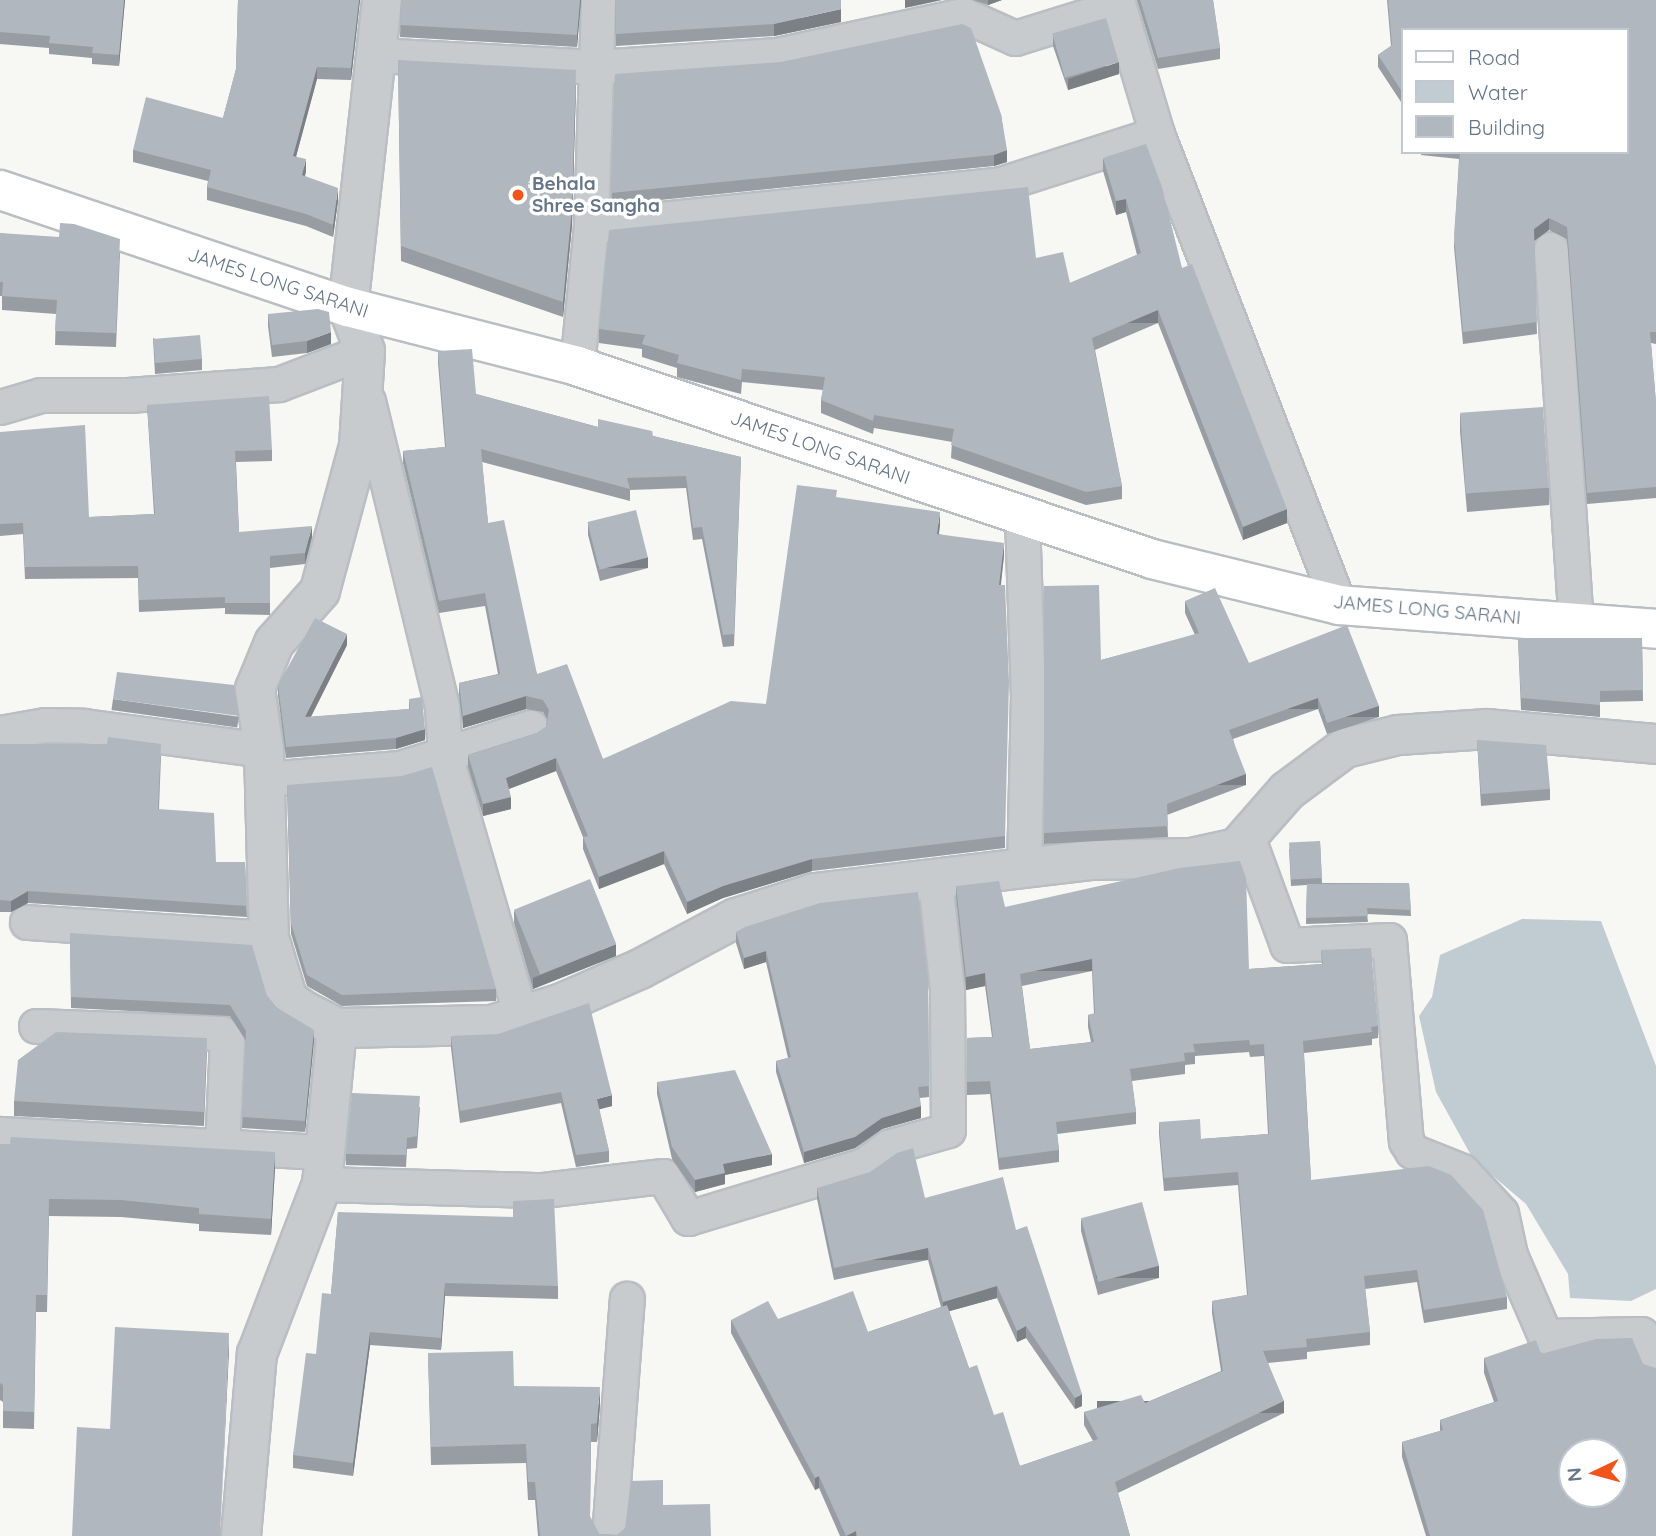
<!DOCTYPE html>
<style>
body{margin:0}
#map{position:relative;width:1656px;height:1536px;overflow:hidden;background:#f7f7f4;font-family:Quicksand,sans-serif}
div>[style]{position:absolute}
.water>*{inset:0;background:#c1ccd2}
.roads{filter:drop-shadow(2px 0 #b9bec3) drop-shadow(-2px 0 #b9bec3) drop-shadow(0 2px #b9bec3) drop-shadow(0 -2px #b9bec3)}
.minor>*{height:33px;margin:-16.5px;padding:0 16.5px;transform-origin:16.5px;border-radius:16.5px;background:#c7cbce}
.tertiary>*{height:38px;margin:-19px;padding:0 19px;transform-origin:19px;border-radius:19px;background:#c7cbce}
.secondary>*{height:38px;margin:-19px;padding:0 19px;transform-origin:19px;border-radius:19px;background:#fff}
.wall>*{inset:0;background:#979da3;transform-origin:0 0}
.shaded-wall>*{inset:0;background:#7b8085;transform-origin:0 0}
.building>*{inset:0;background:#b0b7be;transform-origin:0 0}
.dots>*{width:19px;height:19px;translate:-50% -50%;box-sizing:border-box;border:4px solid #fff;border-radius:50%}
span{translate:-50% -50%;white-space:nowrap;text-align:center;line-height:1.15;-webkit-text-stroke:7px #fff;paint-order:stroke}
.poi-label{font-size:19px;color:#647688;font-weight:700}
.left{translate:0 -50%;text-align:left}
.street-label{font-size:19px;color:#647688}
.legend{position:absolute;left:1401px;top:28px;width:228px;height:126px;box-sizing:border-box;background:#fff;border:2px solid #c1c8cf;margin:0;padding:9px 12px;list-style:none;font-size:21px;color:#647688}
.legend li{display:flex;align-items:center;gap:14px;height:35px}
.legend b{width:35px;border:2px solid #c1c8cf}
.north{position:absolute;left:1558px;top:1438px;width:70px;height:70px;box-sizing:border-box;background:#fff;border:2px solid #c1c8cf;border-radius:50%;rotate:265deg;font-size:19px;font-weight:700;line-height:28px;text-align:center;color:#647688}
.north::after{content:'';display:block;margin:auto;width:24px;height:32px;background:#f2551a;clip-path:polygon(50% 0,100% 100%,50% 72%,0 100%)}
</style>
<div id="map">
<div class="water">
<i style="clip-path:polygon(1522px 919px,1601px 921px,1656px 1066px,1656px 1289px,1631px 1301px,1570px 1298px,1568px 1274px,1526px 1204px,1473px 1159px,1436px 1092px,1419px 1016px,1432px 997px,1440px 955px)"></i>
</div>
<div class="roads">
<div class="minor">
<i style="left:1117px;top:0;width:140px;rotate:73.4deg"></i>
<i style="left:1157px;top:134px;width:505px;rotate:68.87deg"></i>
<i style="left:376px;top:55px;width:220px;rotate:3.1deg"></i>
<i style="left:596px;top:67px;width:181px;rotate:-3.8deg"></i>
<i style="left:777px;top:55px;width:191px;rotate:-12.1deg"></i>
<i style="left:964px;top:15px;width:56px;rotate:24.3deg"></i>
<i style="left:1015px;top:38px;width:108px;rotate:-17.3deg"></i>
<i style="left:591px;top:226px;width:409px;rotate:-5.8deg"></i>
<i style="left:998px;top:185px;width:167px;rotate:-17.8deg"></i>
<i style="left:1551px;top:249px;width:375px;rotate:86.2deg"></i>
<i style="left:577px;top:366px;width:141px;rotate:-84.3deg"></i>
<i style="left:591px;top:226px;width:226px;rotate:-88.2deg"></i>
<i style="left:368px;top:401px;width:316px;rotate:76.4deg"></i>
<i style="left:442px;top:708px;width:47px;rotate:86.3deg"></i>
<i style="left:445px;top:755px;width:272px;rotate:73.8deg"></i>
<i style="left:0;top:407px;width:43px;rotate:-16.3deg"></i>
<i style="left:41px;top:395px;width:87px"></i>
<i style="left:128px;top:395px;width:151px;rotate:-4.2deg"></i>
<i style="left:279px;top:384px;width:92px;rotate:-21deg"></i>
<i style="left:1022px;top:517px;width:177px;rotate:88.1deg"></i>
<i style="left:1028px;top:694px;width:176px;rotate:91.3deg"></i>
<i style="left:0;top:733px;width:46px;rotate:-10.1deg"></i>
<i style="left:45px;top:725px;width:39px;rotate:1deg"></i>
<i style="left:84px;top:726px;width:182px;rotate:7.6deg"></i>
<i style="left:265px;top:779px;width:135px;rotate:-4.7deg"></i>
<i style="left:400px;top:768px;width:137px;rotate:-17.4deg"></i>
<i style="left:1247px;top:836px;width:116px;rotate:69.8deg"></i>
<i style="left:1287px;top:945px;width:102px;rotate:-2.8deg"></i>
<i style="left:1389px;top:940px;width:202px;rotate:85.2deg"></i>
<i style="left:1406px;top:1141px;width:12px;rotate:59deg"></i>
<i style="left:1412px;top:1151px;width:54px;rotate:21.8deg"></i>
<i style="left:1462px;top:1171px;width:57px;rotate:47.1deg"></i>
<i style="left:1501px;top:1213px;width:43px;rotate:77.9deg"></i>
<i style="left:1510px;top:1255px;width:88px;rotate:66.6deg"></i>
<i style="left:1545px;top:1336px;width:96px;rotate:-1.2deg"></i>
<i style="left:1641px;top:1334px;width:10px;rotate:45deg"></i>
<i style="left:1648px;top:1341px;width:26px;rotate:72deg"></i>
<i style="left:27px;top:922px;width:243px;rotate:3.8deg"></i>
<i style="left:36px;top:1026px;width:185px;rotate:2.2deg"></i>
<i style="left:221px;top:1033px;width:10px;rotate:53deg"></i>
<i style="left:227px;top:1041px;width:105px;rotate:92.7deg"></i>
<i style="left:0;top:1134px;width:327px;rotate:3.2deg"></i>
<i style="left:322px;top:1184px;width:221px;rotate:1.6deg"></i>
<i style="left:543px;top:1190px;width:121px;rotate:-6.7deg"></i>
<i style="left:663px;top:1176px;width:49px;rotate:59.2deg"></i>
<i style="left:688px;top:1218px;width:184px;rotate:-16.8deg"></i>
<i style="left:864px;top:1165px;width:30px;rotate:-37deg"></i>
<i style="left:888px;top:1147px;width:62px;rotate:-15.8deg"></i>
<i style="left:948px;top:1130px;width:141px;rotate:-90.4deg"></i>
<i style="left:947px;top:989px;width:108px;rotate:-96.4deg"></i>
<i style="left:609px;top:1536px;width:238px;rotate:-85.7deg"></i>
</div>
<div class="tertiary">
<i style="left:382px;top:0;width:309px;rotate:96.3deg"></i>
<i style="left:348px;top:307px;width:47px;rotate:68.9deg"></i>
<i style="left:365px;top:351px;width:95px;rotate:93.6deg"></i>
<i style="left:359px;top:446px;width:150px;rotate:105.1deg"></i>
<i style="left:320px;top:591px;width:69px;rotate:131.5deg"></i>
<i style="left:274px;top:643px;width:50px;rotate:112.4deg"></i>
<i style="left:255px;top:689px;width:62px;rotate:81.6deg"></i>
<i style="left:264px;top:750px;width:188px;rotate:88.5deg"></i>
<i style="left:269px;top:938px;width:65px;rotate:73deg"></i>
<i style="left:288px;top:1000px;width:22px;rotate:34deg"></i>
<i style="left:306px;top:1012px;width:35px;rotate:27deg"></i>
<i style="left:337px;top:1028px;width:155px;rotate:-1.1deg"></i>
<i style="left:492px;top:1025px;width:71px;rotate:-17.2deg"></i>
<i style="left:560px;top:1004px;width:87px;rotate:-23.6deg"></i>
<i style="left:640px;top:969px;width:109px;rotate:-28deg"></i>
<i style="left:736px;top:918px;width:83px;rotate:-17.6deg"></i>
<i style="left:815px;top:893px;width:279px;rotate:-6.8deg"></i>
<i style="left:1092px;top:860px;width:99px;rotate:-1.2deg"></i>
<i style="left:1191px;top:858px;width:47px;rotate:-12.3deg"></i>
<i style="left:1237px;top:848px;width:76px;rotate:-48.7deg"></i>
<i style="left:1287px;top:791px;width:72px;rotate:-36.6deg"></i>
<i style="left:1345px;top:748px;width:55px;rotate:-13.8deg"></i>
<i style="left:1398px;top:735px;width:90px;rotate:-3.8deg"></i>
<i style="left:1488px;top:729px;width:169px;rotate:5.1deg"></i>
<i style="left:241px;top:1536px;width:183px;rotate:-85deg"></i>
<i style="left:257px;top:1354px;width:182px;rotate:-69.1deg"></i>
<i style="left:322px;top:1184px;width:157px;rotate:-84.5deg"></i>
</div>
<div class="secondary">
<i style="left:0;top:190px;width:367px;rotate:18.6deg"></i>
<i style="left:348px;top:307px;width:236px;rotate:14.4deg"></i>
<i style="left:577px;top:366px;width:607px;rotate:18.55deg"></i>
<i style="left:1152px;top:559px;width:193px;rotate:13.8deg"></i>
<i style="left:1339px;top:605px;width:318px;rotate:4.3deg"></i>
</div>
</div>
<div class="wall">
<i style="clip-path:polygon(0 0,125px 0,119px 66px,92px 64px,92px 58px,49px 54px,49px 48px,0 44px)"></i>
<i style="clip-path:polygon(238px 0,360px 0,351px 80px,317px 79px,296px 156px,306px 171px,305px 176px,338px 201px,333px 237px,306px 226px,207px 200px,207px 187px,208px 181px,133px 162px,133px 150px,223px 118px,236px 69px)"></i>
<i style="clip-path:polygon(401px 0,581px 0,577px 47px,400px 37px)"></i>
<i style="clip-path:polygon(615px 0,841px 22px,774px 36px,616px 46px)"></i>
<i style="clip-path:polygon(973px 0,1002px 0,988px 5px)"></i>
<i style="clip-path:polygon(1137px 0,1213px 0,1220px 48px,1220px 59px,1158px 69px)"></i>
<i style="clip-path:polygon(1387px 0,1656px 0,1656px 344px,1651px 343px,1656px 403px,1656px 498px,1587px 504px,1567px 239px,1549px 230px,1534px 241px,1537px 334px,1463px 344px,1454px 247px,1459px 159px,1421px 155px,1421px 152px,1626px 152px,1402px 30px,1401px 102px,1378px 67px,1378px 55px,1391px 46px)"></i>
<i style="clip-path:polygon(1053px 35px,1119px 74px,1068px 90px,1053px 46px)"></i>
<i style="clip-path:polygon(398px 60px,576px 85px,572px 225px,563px 317px,401px 261px)"></i>
<i style="clip-path:polygon(615px 74px,1001px 114px,1007px 162px,994px 166px,611px 205px)"></i>
<i style="clip-path:polygon(1103px 158px,1182px 268px,1287px 523px,1243px 540px,1158px 323px,1095px 350px,1122px 486px,1122px 499px,1086px 505px,951px 458px,952px 442px,874px 428px,873px 434px,821px 413px,821px 400px,823px 390px,742px 382px,741px 394px,677px 377px,677px 368px,642px 357px,642px 349px,599px 343px,599px 329px,1036px 258px,1070px 283px,1137px 255px,1126px 212px,1116px 215px,1103px 171px)"></i>
<i style="clip-path:polygon(0 233px,120px 253px,116px 347px,55px 345px,56px 314px,2px 310px,2px 296px,0 296px)"></i>
<i style="clip-path:polygon(268px 314px,331px 344px,307px 353px,272px 357px,268px 326px)"></i>
<i style="clip-path:polygon(153px 338px,202px 359px,202px 370px,155px 374px)"></i>
<i style="clip-path:polygon(438px 351px,476px 394px,598px 427px,653px 436px,741px 457px,734px 646px,723px 647px,702px 539px,693px 540px,686px 488px,630px 490px,630px 501px,482px 462px,488px 523px,537px 674px,603px 759px,766px 704px,837px 498px,940px 524px,939px 534px,1004px 555px,1001px 585px,1005px 585px,1005px 848px,812px 871px,723px 898px,687px 914px,664px 864px,599px 889px,583px 849px,583px 837px,556px 771px,509px 789px,511px 809px,483px 816px,468px 767px,468px 755px,537px 733px,546px 727px,547px 719px,543px 712px,526px 709px,463px 728px,459px 695px,459px 683px,498px 674px,485px 606px,439px 613px,403px 463px,403px 451px,445px 447px,438px 363px)"></i>
<i style="clip-path:polygon(147px 405px,272px 450px,272px 461px,236px 462px,239px 532px,312px 537px,305px 564px,270px 568px,270px 615px,225px 614px,225px 608px,139px 612px,138px 578px,25px 579px,23px 534px,0 536px,0 432px,89px 517px,154px 514px)"></i>
<i style="clip-path:polygon(1460px 414px,1549px 488px,1549px 505px,1467px 512px,1460px 431px)"></i>
<i style="clip-path:polygon(588px 523px,648px 568px,600px 581px,588px 535px)"></i>
<i style="clip-path:polygon(1044px 586px,1101px 660px,1195px 635px,1185px 613px,1185px 601px,1249px 663px,1379px 717px,1327px 734px,1318px 709px,1233px 739px,1246px 785px,1167px 815px,1168px 837px,1044px 844px)"></i>
<i style="clip-path:polygon(1518px 638px,1642px 638px,1643px 701px,1600px 702px,1600px 717px,1521px 710px)"></i>
<i style="clip-path:polygon(347px 645px,311px 717px,409px 709px,409px 699px,425px 740px,396px 749px,286px 758px,278px 696px,278px 685px)"></i>
<i style="left:113px;top:699px;width:127px;height:11px;rotate:8deg"></i>
<i style="clip-path:polygon(1477px 740px,1550px 789px,1550px 800px,1481px 806px)"></i>
<i style="clip-path:polygon(0 744px,161px 756px,159px 809px,216px 862px,245px 862px,247px 917px,28px 903px,11px 912px,0 912px)"></i>
<i style="clip-path:polygon(287px 785px,496px 989px,496px 1001px,342px 1006px,307px 986px,291px 934px)"></i>
<i style="clip-path:polygon(1320px 841px,1322px 883px,1409px 883px,1411px 916px,1367px 914px,1368px 922px,1306px 924px,1307px 885px,1291px 886px,1289px 849px)"></i>
<i style="clip-path:polygon(evenodd,956px 886px,1005px 907px,1249px 969px,1322px 964px,1321px 950px,1378px 1026px,1378px 1038px,1372px 1039px,1372px 1045px,1304px 1053px,1311px 1180px,1507px 1297px,1507px 1309px,1424px 1323px,1417px 1282px,1365px 1289px,1370px 1332px,1370px 1345px,1307px 1352px,1307px 1359px,1268px 1363px,1284px 1413px,1118px 1493px,1130px 1536px,840px 1536px,819px 1488px,815px 1490px,731px 1333px,731px 1320px,778px 1319px,868px 1332px,941px 1307px,928px 1260px,834px 1280px,817px 1199px,817px 1188px,925px 1198px,1016px 1230px,1082px 1406px,1075px 1409px,1026px 1338px,1017px 1342px,997px 1298px,949px 1311px,969px 1368px,1020px 1466px,1093px 1441px,1084px 1425px,1084px 1412px,1145px 1403px,1221px 1371px,1212px 1313px,1212px 1301px,1247px 1295px,1238px 1185px,1164px 1191px,1159px 1134px,1159px 1122px,1201px 1139px,1268px 1134px,1264px 1056px,1250px 1057px,1249px 1052px,1195px 1056px,1195px 1064px,1185px 1065px,1185px 1074px,1132px 1081px,1136px 1112px,1136px 1124px,1057px 1134px,1059px 1150px,1059px 1162px,999px 1170px,990px 1094px,967px 1095px,967px 1038px,992px 1037px,985px 986px,966px 990px,956px 898px,956px 886px,1092px 971px,1094px 1014px,1088px 1015px,1088px 1027px,1091px 1042px,1030px 1049px,1022px 986px,1092px 971px)"></i>
<i style="clip-path:polygon(514px 911px,616px 956px,533px 989px,514px 923px)"></i>
<i style="clip-path:polygon(736px 932px,928px 979px,929px 1097px,920px 1098px,921px 1118px,882px 1129px,855px 1148px,804px 1163px,776px 1072px,776px 1061px,788px 1058px,766px 962px,744px 969px,736px 943px)"></i>
<i style="clip-path:polygon(70px 933px,267px 996px,276px 1007px,314px 1041px,305px 1132px,242px 1128px,246px 1041px,230px 1016px,71px 1008px)"></i>
<i style="clip-path:polygon(451px 1036px,612px 1106px,599px 1109px,609px 1151px,609px 1162px,576px 1167px,561px 1103px,460px 1123px,451px 1048px)"></i>
<i style="clip-path:polygon(207px 1052px,204px 1126px,14px 1116px,14px 1101px)"></i>
<i style="clip-path:polygon(657px 1082px,772px 1165px,725px 1175px,725px 1184px,695px 1192px,672px 1159px,657px 1094px)"></i>
<i style="clip-path:polygon(420px 1107px,417px 1148px,407px 1149px,406px 1167px,346px 1165px,346px 1154px)"></i>
<i style="clip-path:polygon(0 1144px,275px 1168px,271px 1235px,199px 1231px,199px 1224px,121px 1217px,49px 1216px,47px 1312px,36px 1312px,34px 1429px,3px 1428px,3px 1402px,0 1400px)"></i>
<i style="clip-path:polygon(338px 1212px,558px 1286px,558px 1299px,445px 1296px,441px 1350px,370px 1345px,353px 1476px,293px 1468px,293px 1455px,331px 1294px)"></i>
<i style="clip-path:polygon(1081px 1219px,1159px 1278px,1098px 1295px,1081px 1231px)"></i>
<i style="clip-path:polygon(428px 1353px,514px 1386px,600px 1405px,597px 1442px,591px 1442px,590px 1517px,599px 1534px,617px 1535px,663px 1505px,711px 1536px,538px 1536px,535px 1500px,528px 1500px,526px 1463px,431px 1465px)"></i>
<i style="clip-path:polygon(1541px 1354px,1656px 1536px,1426px 1536px,1402px 1457px,1402px 1442px,1440px 1431px,1440px 1420px,1494px 1402px,1484px 1373px,1484px 1358px)"></i>
</div>
<div class="shaded-wall">
<i style="clip-path:polygon(124px 0,125px 0,119px 66px,119px 55px)"></i>
<i style="clip-path:polygon(359px 0,360px 0,351px 80px,351px 68px)"></i>
<i style="clip-path:polygon(580px 0,581px 0,577px 47px,577px 35px)"></i>
<i style="clip-path:polygon(905px 0,942px 0,905px 8px)"></i>
<i style="clip-path:polygon(988px 0,1002px 0,988px 5px)"></i>
<i style="clip-path:polygon(841px 9px,841px 22px,774px 36px,774px 24px)"></i>
<i style="clip-path:polygon(1119px 62px,1119px 74px,1068px 90px,1068px 79px)"></i>
<i style="clip-path:polygon(317px 67px,317px 79px,293px 168px,293px 156px)"></i>
<i style="clip-path:polygon(576px 85px,572px 225px,563px 317px,563px 302px)"></i>
<i style="clip-path:polygon(1007px 150px,1007px 162px,994px 166px,994px 155px)"></i>
<i style="clip-path:polygon(306px 159px,306px 171px,302px 188px,302px 175px)"></i>
<i style="clip-path:polygon(338px 188px,338px 201px,333px 237px,333px 225px)"></i>
<i style="clip-path:polygon(1126px 199px,1126px 212px,1116px 215px,1116px 201px)"></i>
<i style="clip-path:polygon(1549px 218px,1549px 230px,1534px 241px,1534px 229px)"></i>
<i style="left:1158px;top:310px;width:13px;height:72px;rotate:90deg"></i>
<i style="clip-path:polygon(331px 332px,331px 344px,307px 353px,307px 341px)"></i>
<i style="clip-path:polygon(1287px 509px,1287px 523px,1243px 540px,1243px 527px)"></i>
<i style="clip-path:polygon(940px 512px,940px 524px,937px 546px,937px 534px)"></i>
<i style="clip-path:polygon(312px 526px,312px 537px,305px 564px,305px 553px)"></i>
<i style="clip-path:polygon(1004px 543px,1004px 555px,999px 597px,999px 585px)"></i>
<i style="left:648px;top:557px;width:11px;height:50px;rotate:90deg"></i>
<i style="clip-path:polygon(347px 634px,347px 645px,305px 728px,305px 717px)"></i>
<i style="clip-path:polygon(526px 696px,526px 709px,463px 728px,463px 716px)"></i>
<i style="left:1318px;top:698px;width:11px;height:95px;rotate:90deg"></i>
<i style="left:1379px;top:706px;width:11px;height:55px;rotate:90deg"></i>
<i style="clip-path:polygon(425px 729px,425px 740px,396px 749px,396px 738px)"></i>
<i style="clip-path:polygon(556px 758px,556px 771px,506px 790px,506px 778px)"></i>
<i style="left:1246px;top:774px;width:11px;height:85px;rotate:90deg"></i>
<i style="clip-path:polygon(511px 797px,511px 809px,483px 816px,483px 804px)"></i>
<i style="clip-path:polygon(664px 851px,664px 864px,599px 889px,599px 877px)"></i>
<i style="clip-path:polygon(812px 859px,812px 871px,723px 898px,687px 914px,687px 902px,723px 886px)"></i>
<i style="clip-path:polygon(28px 891px,28px 903px,11px 912px,11px 901px)"></i>
<i style="clip-path:polygon(616px 944px,616px 956px,533px 989px,533px 978px)"></i>
<i style="clip-path:polygon(766px 951px,766px 962px,744px 969px,744px 958px)"></i>
<i style="left:1092px;top:959px;width:12px;height:74px;rotate:90deg"></i>
<i style="clip-path:polygon(985px 973px,985px 986px,966px 990px,966px 977px)"></i>
<i style="clip-path:polygon(314px 1030px,314px 1041px,305px 1132px,305px 1121px)"></i>
<i style="clip-path:polygon(612px 1095px,612px 1106px,597px 1110px,597px 1099px)"></i>
<i style="clip-path:polygon(921px 1106px,921px 1118px,882px 1129px,855px 1148px,804px 1163px,804px 1152px,882px 1118px)"></i>
<i style="clip-path:polygon(275px 1152px,275px 1168px,271px 1235px,271px 1219px)"></i>
<i style="clip-path:polygon(772px 1154px,772px 1165px,725px 1175px,725px 1184px,695px 1192px,695px 1180px,723px 1164px)"></i>
<i style="left:928px;top:1248px;width:12px;height:96px;rotate:90deg"></i>
<i style="left:1159px;top:1266px;width:12px;height:63px;rotate:90deg"></i>
<i style="clip-path:polygon(445px 1283px,445px 1296px,441px 1350px,441px 1338px)"></i>
<i style="clip-path:polygon(997px 1286px,997px 1298px,943px 1313px,943px 1302px)"></i>
<i style="clip-path:polygon(1026px 1326px,1026px 1338px,1017px 1342px,1017px 1331px)"></i>
<i style="clip-path:polygon(370px 1332px,370px 1345px,353px 1476px,353px 1463px)"></i>
<i style="clip-path:polygon(229px 1333px,229px 1351px,220px 1536px)"></i>
<i style="clip-path:polygon(600px 1387px,600px 1405px,597px 1442px,597px 1423px)"></i>
<i style="clip-path:polygon(1082px 1394px,1082px 1406px,1075px 1409px,1075px 1398px)"></i>
<i style="left:1284px;top:1401px;width:12px;height:187px;rotate:90deg"></i>
<i style="clip-path:polygon(819px 1476px,819px 1488px,815px 1490px,815px 1478px)"></i>
<i style="clip-path:polygon(856px 1531px,856px 1536px,846px 1536px)"></i>
</div>
<div class="building">
<i style="clip-path:polygon(0 0,124px 0,119px 55px,92px 53px,93px 47px,49px 43px,50px 36px,0 32px)"></i>
<i style="clip-path:polygon(238px 0,359px 0,351px 68px,317px 67px,293px 156px,306px 159px,302px 175px,338px 188px,333px 225px,306px 214px,207px 187px,211px 170px,133px 150px,146px 97px,223px 118px,236px 69px)"></i>
<i style="clip-path:polygon(401px 0,580px 0,577px 35px,400px 25px)"></i>
<i style="clip-path:polygon(615px 0,841px 0,841px 9px,774px 24px,616px 34px)"></i>
<i style="clip-path:polygon(1140px 0,1213px 0,1220px 48px,1158px 58px)"></i>
<i style="clip-path:polygon(1388px 0,1656px 0,1656px 332px,1650px 332px,1656px 403px,1656px 487px,1587px 493px,1567px 227px,1549px 218px,1534px 229px,1537px 322px,1463px 332px,1454px 235px,1460px 152px,1626px 152px,1626px 30px,1402px 30px,1401px 90px,1378px 55px,1392px 45px)"></i>
<i style="left:1106px;top:18px;width:46px;height:56px;rotate:74deg"></i>
<i style="clip-path:polygon(962px 24px,971px 28px,1001px 114px,1007px 150px,994px 155px,611px 193px,615px 74px,781px 62px)"></i>
<i style="clip-path:polygon(398px 60px,576px 70px,572px 209px,563px 302px,401px 246px)"></i>
<i style="clip-path:polygon(1146px 144px,1162px 187px,1182px 268px,1192px 264px,1287px 509px,1243px 527px,1158px 310px,1092px 338px,1122px 486px,1086px 492px,951px 445px,954px 429px,874px 415px,873px 421px,821px 400px,825px 377px,742px 369px,741px 380px,677px 363px,679px 355px,642px 344px,645px 335px,599px 329px,609px 230px,1028px 187px,1036px 258px,1063px 252px,1070px 283px,1141px 253px,1126px 199px,1116px 201px,1103px 158px)"></i>
<i style="clip-path:polygon(60px 223px,74px 224px,120px 239px,116px 333px,55px 331px,57px 300px,2px 296px,3px 282px,0 282px,0 233px,59px 237px)"></i>
<i style="clip-path:polygon(318px 309px,329px 312px,331px 332px,307px 341px,272px 345px,268px 314px)"></i>
<i style="left:200px;top:335px;width:24px;height:47px;rotate:85deg"></i>
<i style="clip-path:polygon(472px 349px,476px 394px,598px 427px,598px 419px,652px 431px,653px 436px,741px 457px,734px 634px,723px 635px,702px 527px,693px 528px,686px 476px,627px 478px,630px 489px,481px 449px,488px 523px,504px 520px,537px 674px,567px 664px,603px 759px,731px 701px,766px 704px,797px 485px,837px 490px,836px 497px,940px 512px,937px 534px,1004px 543px,999px 585px,1005px 585px,1009px 682px,1005px 836px,812px 859px,723px 886px,687px 902px,664px 851px,599px 877px,583px 837px,588px 836px,556px 758px,506px 778px,511px 797px,483px 804px,468px 755px,537px 733px,546px 727px,549px 710px,543px 700px,526px 696px,463px 716px,459px 683px,500px 674px,485px 593px,439px 601px,403px 451px,446px 447px,438px 351px)"></i>
<i style="clip-path:polygon(269px 396px,272px 450px,235px 451px,239px 532px,312px 526px,305px 553px,270px 556px,270px 603px,225px 603px,225px 597px,139px 600px,138px 566px,25px 567px,23px 523px,0 524px,0 432px,85px 425px,89px 517px,155px 514px,147px 405px)"></i>
<i style="left:1543px;top:407px;width:81px;height:83px;rotate:86deg"></i>
<i style="left:636px;top:510px;width:49px;height:50px;rotate:76deg"></i>
<i style="clip-path:polygon(1099px 585px,1101px 660px,1199px 633px,1185px 601px,1215px 588px,1249px 663px,1347px 625px,1379px 706px,1327px 723px,1318px 698px,1229px 730px,1246px 774px,1167px 804px,1168px 826px,1044px 833px,1044px 586px)"></i>
<i style="clip-path:polygon(315px 618px,347px 634px,305px 717px,410px 709px,409px 699px,422px 697px,425px 729px,396px 738px,286px 747px,278px 685px)"></i>
<i style="clip-path:polygon(1518px 638px,1642px 638px,1643px 690px,1600px 691px,1600px 705px,1521px 698px)"></i>
<i style="clip-path:polygon(117px 672px,234px 685px,239px 716px,113px 699px)"></i>
<i style="clip-path:polygon(108px 737px,161px 744px,158px 809px,214px 813px,216px 862px,245px 862px,247px 906px,28px 891px,11px 901px,0 900px,0 744px,107px 744px)"></i>
<i style="clip-path:polygon(1477px 740px,1546px 745px,1550px 789px,1481px 794px)"></i>
<i style="clip-path:polygon(432px 767px,496px 989px,342px 995px,307px 975px,291px 923px,287px 785px,402px 776px)"></i>
<i style="left:1320px;top:841px;width:37px;height:31px;rotate:87deg"></i>
<i style="clip-path:polygon(evenodd,1240px 861px,1246px 878px,1249px 969px,1323px 964px,1321px 950px,1371px 948px,1378px 1026px,1371px 1027px,1372px 1032px,1303px 1041px,1311px 1180px,1429px 1166px,1451px 1175px,1483px 1210px,1507px 1297px,1424px 1310px,1417px 1270px,1364px 1276px,1370px 1332px,1306px 1339px,1307px 1347px,1263px 1351px,1284px 1401px,1115px 1482px,1130px 1536px,857px 1536px,856px 1531px,846px 1536px,819px 1476px,815px 1478px,731px 1320px,768px 1301px,778px 1319px,853px 1291px,868px 1332px,947px 1305px,969px 1368px,977px 1365px,994px 1415px,1003px 1412px,1020px 1466px,1098px 1439px,1084px 1412px,1141px 1395px,1145px 1403px,1223px 1371px,1212px 1301px,1248px 1295px,1238px 1172px,1164px 1178px,1159px 1122px,1200px 1119px,1201px 1139px,1269px 1134px,1264px 1044px,1250px 1045px,1249px 1040px,1193px 1044px,1195px 1052px,1184px 1053px,1185px 1061px,1130px 1069px,1136px 1112px,1056px 1122px,1059px 1150px,999px 1158px,990px 1081px,967px 1082px,967px 1038px,993px 1037px,985px 973px,966px 977px,956px 886px,999px 881px,1005px 907px,1180px 868px,1240px 861px,1092px 959px,1095px 1013px,1088px 1015px,1094px 1042px,1030px 1049px,1020px 974px,1092px 959px)"></i>
<i style="left:590px;top:879px;width:70px;height:82px;rotate:68deg"></i>
<i style="clip-path:polygon(1409px 883px,1411px 910px,1367px 908px,1368px 916px,1306px 918px,1307px 884px)"></i>
<i style="clip-path:polygon(918px 892px,928px 979px,929px 1086px,918px 1087px,921px 1106px,882px 1118px,855px 1137px,804px 1152px,776px 1061px,791px 1057px,766px 951px,744px 958px,736px 932px,745px 927px,820px 903px)"></i>
<i style="clip-path:polygon(70px 933px,252px 945px,267px 996px,276px 1007px,314px 1030px,305px 1121px,242px 1117px,246px 1031px,230px 1005px,71px 997px)"></i>
<i style="clip-path:polygon(589px 1003px,612px 1095px,597px 1099px,609px 1151px,576px 1155px,561px 1092px,460px 1111px,451px 1036px,498px 1034px)"></i>
<i style="clip-path:polygon(56px 1032px,207px 1038px,204px 1112px,14px 1101px,18px 1060px)"></i>
<i style="clip-path:polygon(735px 1070px,772px 1154px,723px 1164px,725px 1173px,695px 1180px,672px 1147px,657px 1082px)"></i>
<i style="clip-path:polygon(352px 1093px,420px 1096px,417px 1136px,407px 1138px,406px 1155px,346px 1154px)"></i>
<i style="clip-path:polygon(11px 1137px,275px 1152px,271px 1219px,199px 1214px,199px 1208px,121px 1200px,49px 1199px,47px 1295px,36px 1295px,34px 1412px,3px 1411px,3px 1385px,0 1383px,0 1144px,10px 1144px)"></i>
<i style="clip-path:polygon(913px 1148px,925px 1198px,1003px 1177px,1016px 1230px,1027px 1226px,1082px 1394px,1075px 1398px,1026px 1326px,1017px 1331px,997px 1286px,943px 1302px,928px 1248px,834px 1268px,817px 1188px,870px 1172px,897px 1153px)"></i>
<i style="clip-path:polygon(554px 1199px,558px 1286px,445px 1283px,441px 1338px,370px 1332px,353px 1463px,293px 1455px,306px 1353px,316px 1354px,322px 1293px,331px 1294px,338px 1212px,513px 1217px,513px 1201px)"></i>
<i style="left:1142px;top:1202px;width:66px;height:63px;rotate:75deg"></i>
<i style="clip-path:polygon(115px 1327px,229px 1333px,220px 1536px,72px 1536px,77px 1427px,110px 1429px)"></i>
<i style="clip-path:polygon(evenodd,1632px 1338px,1643px 1364px,1656px 1368px,1656px 1536px,1430px 1536px,1402px 1442px,1443px 1430px,1440px 1420px,1498px 1401px,1484px 1358px,1536px 1340px,1541px 1354px,1596px 1339px,1632px 1338px,1572px 1452px,1614px 1452px,1614px 1494px,1572px 1494px,1572px 1452px)"></i>
<i style="clip-path:polygon(513px 1351px,514px 1386px,600px 1387px,597px 1423px,591px 1424px,590px 1516px,599px 1534px,617px 1535px,625px 1528px,631px 1481px,663px 1480px,663px 1505px,710px 1504px,711px 1536px,540px 1536px,535px 1482px,528px 1482px,526px 1444px,431px 1447px,428px 1353px)"></i>
</div>
<div class="dots">
<i style="left:518px;top:195px;background:#f2551a"></i>
</div>
<div class="poi-label">
<span class="left" style="left:532px;top:195px">Behala<br>Shree Sangha</span>
</div>
<div class="street-label">
<span style="left:278px;top:283px;rotate:18deg">JAMES LONG SARANI</span>
<span style="left:820px;top:448px;rotate:19deg">JAMES LONG SARANI</span>
<span style="left:1427px;top:610px;rotate:5deg">JAMES LONG SARANI</span>
</div>
<ul class="legend">
<li><b style="height:9px;background:#fff"></b>Road</li>
<li><b style="height:19px;background:#c1ccd2"></b>Water</li>
<li><b style="height:19px;background:#b0b7be"></b>Building</li>
</ul>
<div class="north">N</div>
</div>
